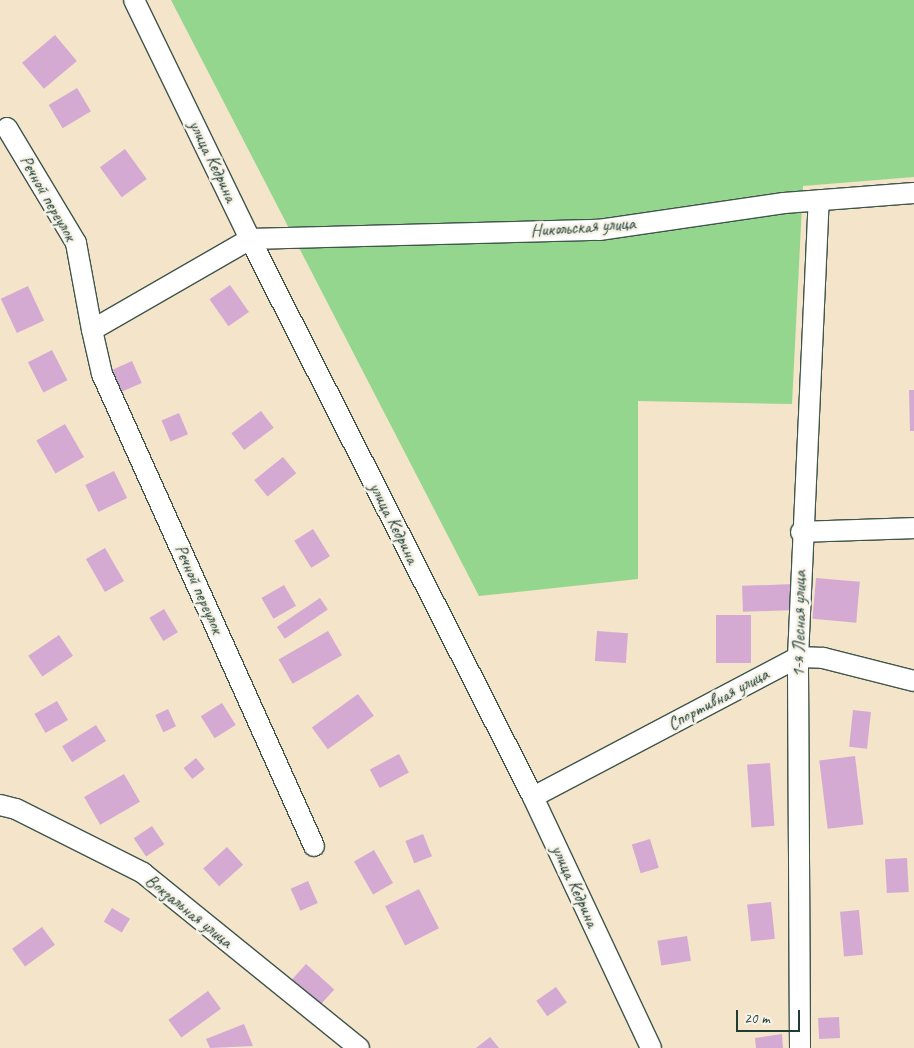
<!DOCTYPE html>
<meta charset="utf-8">
<style>
body{margin:0}
#map{position:relative;width:914px;height:1048px;overflow:hidden;background:#f3e4ca;font-family:Caveat,sans-serif}
div>[style]{position:absolute}
.green>*{inset:0;background:#95d68e}
.building>*{inset:0;background:#d4aad3;transform-origin:0 0}
.roads{filter:drop-shadow(1px 0 #3f564a) drop-shadow(-1px 0 #3f564a) drop-shadow(0 1px #3f564a) drop-shadow(0 -1px #3f564a)}
.street>*{height:20px;margin:-10px;padding:0 10px;transform-origin:10px;border-radius:10px;background:#fff}
span{translate:-50% -50%;white-space:nowrap;text-align:center;line-height:1.15;-webkit-text-stroke:5px #f7f3e8;paint-order:stroke}
.street-label{font-size:18px;color:#1f3d34}
.scale{position:absolute;left:736px;top:1010px;width:64px;height:22px;box-sizing:border-box;border:2px solid #1f3d34;border-top:0;padding-left:6px;font-size:15px;line-height:18px;white-space:nowrap;color:#1f3d34;-webkit-text-stroke:4px #f7f3e8;paint-order:stroke}
</style>
<div id="map">
<div class="green">
<i style="clip-path:polygon(171px 0,914px 0,914px 177px,803px 186px,792px 404px,638px 401px,638px 579px,479px 596px)"></i>
</div>
<div class="building">
<i style="left:55px;top:35px;width:34px;height:43px;rotate:50deg"></i>
<i style="left:77px;top:88px;width:27px;height:33px;rotate:59deg"></i>
<i style="left:125px;top:149px;width:37px;height:31px;rotate:54deg"></i>
<i style="left:230px;top:285px;width:33px;height:25px;rotate:55deg"></i>
<i style="left:28px;top:286px;width:38px;height:30px;rotate:65deg"></i>
<i style="left:52px;top:350px;width:34px;height:27px;rotate:63deg"></i>
<i style="left:132px;top:361px;width:24px;height:22px;rotate:66deg"></i>
<i style="clip-path:polygon(909px 390px,914px 390px,914px 431px,910px 431px)"></i>
<i style="left:261px;top:411px;width:21px;height:37px;rotate:53deg"></i>
<i style="left:179px;top:413px;width:23px;height:19px;rotate:67deg"></i>
<i style="left:65px;top:424px;width:38px;height:33px;rotate:60deg"></i>
<i style="left:283px;top:457px;width:21px;height:37px;rotate:51deg"></i>
<i style="left:114px;top:471px;width:30px;height:32px;rotate:64deg"></i>
<i style="left:313px;top:529px;width:32px;height:22px;rotate:58deg"></i>
<i style="left:105px;top:548px;width:38px;height:22px;rotate:60deg"></i>
<i style="left:816px;top:578px;width:44px;height:41px;rotate:5deg"></i>
<i style="left:795px;top:584px;width:26px;height:53px;rotate:88deg"></i>
<i style="left:284px;top:585px;width:24px;height:26px;rotate:60deg"></i>
<i style="left:320px;top:598px;width:14px;height:52px;rotate:56deg"></i>
<i style="left:164px;top:609px;width:27px;height:17px;rotate:59deg"></i>
<i style="left:716px;top:615px;width:35px;height:48px"></i>
<i style="left:328px;top:631px;width:28px;height:57px;rotate:60deg"></i>
<i style="left:597px;top:631px;width:31px;height:30px;rotate:4deg"></i>
<i style="left:59px;top:635px;width:25px;height:37px;rotate:56deg"></i>
<i style="left:358px;top:694px;width:27px;height:57px;rotate:54deg"></i>
<i style="left:57px;top:701px;width:22px;height:26px;rotate:60deg"></i>
<i style="left:222px;top:703px;width:26px;height:25px;rotate:58deg"></i>
<i style="left:168px;top:709px;width:19px;height:14px;rotate:65deg"></i>
<i style="left:853px;top:710px;width:18px;height:37px;rotate:6deg"></i>
<i style="left:96px;top:725px;width:19px;height:40px;rotate:58deg"></i>
<i style="left:399px;top:754px;width:21px;height:33px;rotate:62deg"></i>
<i style="left:855px;top:756px;width:69px;height:36px;rotate:83deg"></i>
<i style="left:196px;top:758px;width:14px;height:16px;rotate:51deg"></i>
<i style="left:770px;top:763px;width:63px;height:23px;rotate:86deg"></i>
<i style="left:124px;top:774px;width:32px;height:46px;rotate:60deg"></i>
<i style="left:152px;top:826px;width:22px;height:22px;rotate:56deg"></i>
<i style="left:423px;top:834px;width:24px;height:19px;rotate:68deg"></i>
<i style="left:650px;top:839px;width:30px;height:19px;rotate:73deg"></i>
<i style="left:227px;top:847px;width:24px;height:32px;rotate:48deg"></i>
<i style="left:374px;top:850px;width:38px;height:23px;rotate:60deg"></i>
<i style="left:907px;top:858px;width:34px;height:22px;rotate:87deg"></i>
<i style="left:308px;top:881px;width:24px;height:19px;rotate:66deg"></i>
<i style="left:419px;top:889px;width:44px;height:38px;rotate:63deg"></i>
<i style="left:771px;top:902px;width:37px;height:24px;rotate:84deg"></i>
<i style="left:112px;top:908px;width:21px;height:16px;rotate:31deg"></i>
<i style="left:859px;top:910px;width:45px;height:19px;rotate:85deg"></i>
<i style="left:42px;top:927px;width:22px;height:37px;rotate:54deg"></i>
<i style="left:687px;top:936px;width:25px;height:30px;rotate:81deg"></i>
<i style="left:306px;top:964px;width:38px;height:23px;rotate:42deg"></i>
<i style="left:556px;top:987px;width:19px;height:24px;rotate:55deg"></i>
<i style="left:208px;top:991px;width:22px;height:49px;rotate:54deg"></i>
<i style="left:839px;top:1017px;width:21px;height:21px;rotate:87deg"></i>
<i style="clip-path:polygon(244px 1024px,253px 1046px,210px 1048px,206px 1039px)"></i>
<i style="clip-path:polygon(782px 1034px,783px 1048px,756px 1048px,755px 1038px)"></i>
<i style="clip-path:polygon(490px 1037px,499px 1048px,476px 1048px)"></i>
</div>
<div class="roads">
<div class="street">
<i style="left:134px;top:0;width:266px;rotate:64.1deg"></i>
<i style="left:250px;top:239px;width:626px;rotate:63.11deg"></i>
<i style="left:533px;top:797px;width:277px;rotate:64.8deg"></i>
<i style="left:7px;top:128px;width:134px;rotate:59deg"></i>
<i style="left:76px;top:243px;width:88px;rotate:79.6deg"></i>
<i style="left:801px;top:532px;width:113px;rotate:-2deg"></i>
<i style="left:533px;top:797px;width:300px;rotate:-27.8deg"></i>
<i style="left:798px;top:657px;width:25px;rotate:2deg"></i>
<i style="left:823px;top:658px;width:94px;rotate:14.2deg"></i>
<i style="left:0;top:805px;width:16px;rotate:14deg"></i>
<i style="left:16px;top:809px;width:142px;rotate:26.7deg"></i>
<i style="left:143px;top:873px;width:278px;rotate:39deg"></i>
<i style="left:314px;top:846px;width:517px;rotate:-114.19deg"></i>
<i style="left:102px;top:374px;width:45px;rotate:-102.8deg"></i>
<i style="left:92px;top:330px;width:182px;rotate:-29.9deg"></i>
<i style="left:250px;top:239px;width:349px;rotate:-1.5deg"></i>
<i style="left:599px;top:230px;width:187px;rotate:-8.3deg"></i>
<i style="left:784px;top:203px;width:130px;rotate:-4.4deg"></i>
<i style="left:800px;top:1048px;width:391px;rotate:-90.3deg"></i>
<i style="left:798px;top:657px;width:457px;rotate:-87.4deg"></i>
</div>
</div>
<div class="street-label">
<span style="left:213px;top:161px;rotate:64deg">улица Кедрина</span>
<span style="left:48px;top:198px;rotate:60deg">Речной переулок</span>
<span style="left:583px;top:227px;rotate:-4deg">Никольская улица</span>
<span style="left:394px;top:523px;rotate:63deg">улица Кедрина</span>
<span style="left:199px;top:589px;rotate:66deg">Речной переулок</span>
<span style="left:799px;top:624px;rotate:-89deg">1-я Лесная улица</span>
<span style="left:718px;top:699px;rotate:-28deg">Спортивная улица</span>
<span style="left:575px;top:886px;rotate:65deg">улица Кедрина</span>
<span style="left:189px;top:911px;rotate:39deg">Вокзальная улица</span>
</div>
<div class="scale">20 m</div>
</div>
